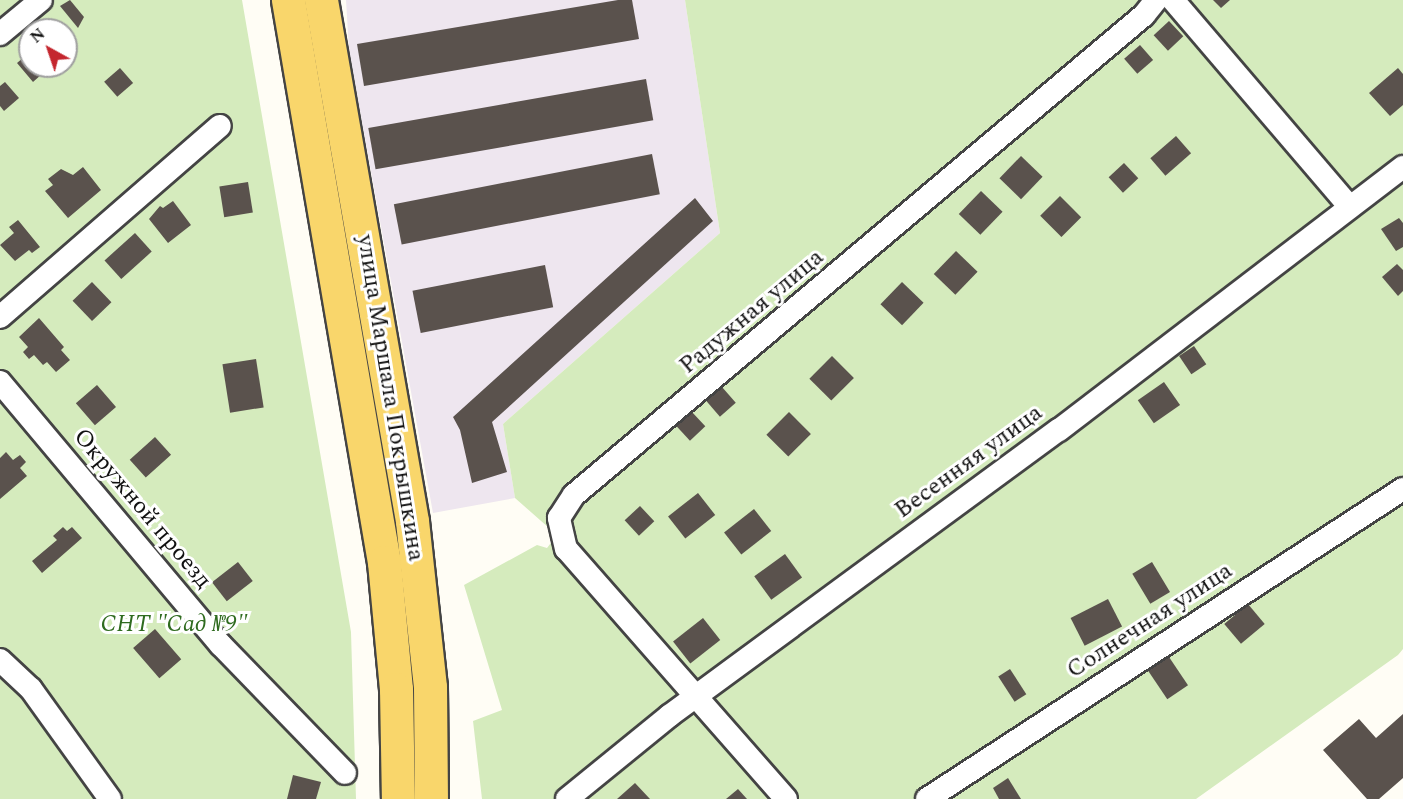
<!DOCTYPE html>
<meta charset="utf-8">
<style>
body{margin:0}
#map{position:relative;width:1403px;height:799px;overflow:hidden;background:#fffdf5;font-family:Spectral,serif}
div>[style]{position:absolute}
.industrial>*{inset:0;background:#eee6ef}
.green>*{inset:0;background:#d5ebbd}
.building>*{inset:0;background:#5a524d;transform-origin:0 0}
.roads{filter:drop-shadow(2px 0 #444) drop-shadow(-2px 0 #444) drop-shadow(0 2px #444) drop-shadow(0 -2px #444)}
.minor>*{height:22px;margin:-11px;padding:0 11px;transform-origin:11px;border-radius:11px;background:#fff}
.primary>*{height:33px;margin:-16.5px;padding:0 16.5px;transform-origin:16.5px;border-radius:16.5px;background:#f9d66b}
span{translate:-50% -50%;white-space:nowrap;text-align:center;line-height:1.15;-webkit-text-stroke:6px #fff;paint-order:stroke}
.street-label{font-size:24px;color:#111}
.park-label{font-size:24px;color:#2f6b1f;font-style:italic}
.north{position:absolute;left:18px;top:18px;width:60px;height:60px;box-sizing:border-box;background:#fff;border:2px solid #a0a0a0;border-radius:50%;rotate:320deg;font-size:16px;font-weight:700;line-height:24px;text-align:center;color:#111}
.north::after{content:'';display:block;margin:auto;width:21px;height:27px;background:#c4262e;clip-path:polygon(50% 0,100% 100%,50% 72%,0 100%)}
</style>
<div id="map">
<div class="industrial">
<i style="clip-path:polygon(346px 0,685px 0,720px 233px,503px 424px,515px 498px,433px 513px,349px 50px)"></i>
</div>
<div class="green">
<i style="clip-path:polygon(evenodd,0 0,242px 0,351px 632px,356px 799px,0 799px,0 0,30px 30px,66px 30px,66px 66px,30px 66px,30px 30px)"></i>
<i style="clip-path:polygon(685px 0,1403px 0,1403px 649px,1398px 655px,1196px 799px,482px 799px,473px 721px,502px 710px,464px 585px,537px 545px,547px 548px,557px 535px,515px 498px,503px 424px,720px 233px)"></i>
</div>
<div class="building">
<i style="clip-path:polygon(70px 0,84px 17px,78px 28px,60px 6px)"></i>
<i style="clip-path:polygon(618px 0,632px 0,639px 39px,364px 86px,357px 44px)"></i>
<i style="clip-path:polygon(1213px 0,1230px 0,1221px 8px)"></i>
<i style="left:1169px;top:21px;width:21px;height:21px;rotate:47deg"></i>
<i style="clip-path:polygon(55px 23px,61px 30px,46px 30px)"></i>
<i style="clip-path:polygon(66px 36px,75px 47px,66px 54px)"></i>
<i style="left:1140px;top:45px;width:20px;height:21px;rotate:49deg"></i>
<i style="clip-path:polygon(30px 52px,30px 66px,51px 66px,33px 82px,17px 63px)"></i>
<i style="left:120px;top:68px;width:20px;height:21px;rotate:49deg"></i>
<i style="clip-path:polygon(1398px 68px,1403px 74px,1403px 105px,1390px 116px,1369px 93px)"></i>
<i style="left:646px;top:79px;width:42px;height:282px;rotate:80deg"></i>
<i style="clip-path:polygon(5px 82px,19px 98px,4px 111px,0 106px,0 86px)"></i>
<i style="left:1176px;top:136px;width:23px;height:34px;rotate:49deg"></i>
<i style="left:652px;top:154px;width:41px;height:263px;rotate:79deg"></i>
<i style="left:1021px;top:156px;width:30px;height:31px;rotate:44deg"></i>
<i style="left:1124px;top:163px;width:21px;height:21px;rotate:47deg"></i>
<i style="clip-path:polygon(83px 167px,101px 190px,68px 218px,45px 191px,53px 185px,48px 179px,61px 169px,73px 175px)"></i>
<i style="left:248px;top:182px;width:31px;height:29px;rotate:81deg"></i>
<i style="left:981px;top:191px;width:30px;height:32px;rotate:44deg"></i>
<i style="left:1060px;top:196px;width:30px;height:28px;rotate:45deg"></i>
<i style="clip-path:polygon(695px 198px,713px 221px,492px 422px,507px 472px,472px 483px,460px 430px,453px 417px)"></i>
<i style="clip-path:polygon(173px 201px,191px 225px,168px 243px,149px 219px,160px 206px,163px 208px)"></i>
<i style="clip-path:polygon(1399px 218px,1403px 223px,1403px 247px,1396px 251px,1381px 229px)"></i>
<i style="clip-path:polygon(18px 220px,40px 247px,32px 253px,29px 250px,15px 261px,0 245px,14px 233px,9px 227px)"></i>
<i style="left:135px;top:233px;width:25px;height:41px;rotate:48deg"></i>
<i style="left:956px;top:251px;width:30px;height:32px;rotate:44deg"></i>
<i style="clip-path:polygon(1397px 264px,1403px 270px,1403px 291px,1398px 296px,1382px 277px)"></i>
<i style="left:545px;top:265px;width:43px;height:135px;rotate:79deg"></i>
<i style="left:92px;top:282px;width:28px;height:27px;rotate:46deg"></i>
<i style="left:902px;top:282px;width:30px;height:31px;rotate:44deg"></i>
<i style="clip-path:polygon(39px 318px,64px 347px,61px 350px,70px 360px,56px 372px,47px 362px,43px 365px,34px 355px,29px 359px,23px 352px,28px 347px,19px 337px)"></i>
<i style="left:1194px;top:346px;width:22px;height:18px;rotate:56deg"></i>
<i style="left:832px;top:356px;width:31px;height:32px;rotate:45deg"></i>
<i style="left:256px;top:359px;width:49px;height:34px;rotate:81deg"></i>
<i style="left:1164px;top:382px;width:28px;height:32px;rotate:55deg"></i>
<i style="left:97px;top:385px;width:29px;height:28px;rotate:49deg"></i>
<i style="left:722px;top:387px;width:21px;height:21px;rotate:49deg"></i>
<i style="left:691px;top:411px;width:21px;height:21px;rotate:47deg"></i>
<i style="left:789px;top:412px;width:31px;height:32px;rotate:45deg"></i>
<i style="left:155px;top:437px;width:24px;height:34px;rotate:48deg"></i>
<i style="clip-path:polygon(6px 452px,13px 460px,20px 455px,26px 462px,20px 468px,27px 476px,0 499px,0 458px)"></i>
<i style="left:698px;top:493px;width:28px;height:38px;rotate:52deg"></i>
<i style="left:640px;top:506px;width:21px;height:21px;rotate:47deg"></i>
<i style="left:754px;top:509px;width:28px;height:38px;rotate:52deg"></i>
<i style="clip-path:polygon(63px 527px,67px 531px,72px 527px,82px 538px,42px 573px,32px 561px,57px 540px,53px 536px)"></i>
<i style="left:785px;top:554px;width:29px;height:38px;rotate:54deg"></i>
<i style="left:238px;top:562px;width:24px;height:33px;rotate:52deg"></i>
<i style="left:1152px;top:562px;width:35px;height:23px;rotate:59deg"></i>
<i style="left:1108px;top:599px;width:31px;height:42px;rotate:63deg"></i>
<i style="left:1248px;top:604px;width:26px;height:31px;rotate:50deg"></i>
<i style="left:703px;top:618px;width:28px;height:38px;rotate:52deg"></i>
<i style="left:155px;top:629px;width:40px;height:29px;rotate:49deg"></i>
<i style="left:1169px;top:657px;width:34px;height:25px;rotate:56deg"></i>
<i style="left:1010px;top:669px;width:30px;height:14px;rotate:57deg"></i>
<i style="clip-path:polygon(1403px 714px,1403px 778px,1379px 799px,1367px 799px,1323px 750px,1359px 719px,1376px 738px)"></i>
<i style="clip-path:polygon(293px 775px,321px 782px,316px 799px,287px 799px)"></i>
<i style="clip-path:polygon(1008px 778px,1021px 799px,999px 799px,993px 788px)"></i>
<i style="clip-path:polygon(635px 783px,650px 799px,617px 799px)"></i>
<i style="clip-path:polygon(738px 789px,747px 799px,726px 799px)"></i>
</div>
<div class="roads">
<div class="minor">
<i style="left:1173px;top:0;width:272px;rotate:49.5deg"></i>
<i style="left:0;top:34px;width:53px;rotate:-39.7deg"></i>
<i style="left:0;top:317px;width:291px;rotate:-41deg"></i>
<i style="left:0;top:382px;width:344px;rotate:50deg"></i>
<i style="left:221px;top:645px;width:178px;rotate:45.9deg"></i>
<i style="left:0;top:660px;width:42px;rotate:43.1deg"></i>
<i style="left:31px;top:689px;width:135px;rotate:54.3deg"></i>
<i style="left:567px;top:799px;width:132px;rotate:-39.1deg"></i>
<i style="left:669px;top:716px;width:484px;rotate:-36.3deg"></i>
<i style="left:1059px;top:430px;width:433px;rotate:-37.4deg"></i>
<i style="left:786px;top:799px;width:333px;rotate:-131.3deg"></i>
<i style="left:566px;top:549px;width:32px;rotate:-103deg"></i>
<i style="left:559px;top:518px;width:27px;rotate:-57deg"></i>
<i style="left:574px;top:495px;width:745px;rotate:-40.1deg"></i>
<i style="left:1144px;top:15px;width:19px;rotate:-51deg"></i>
<i style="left:927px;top:799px;width:568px;rotate:-33.07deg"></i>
</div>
<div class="primary">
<i style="left:288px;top:0;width:570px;rotate:80.31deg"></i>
<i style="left:384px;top:562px;width:128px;rotate:84.6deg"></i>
<i style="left:396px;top:689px;width:110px;rotate:89deg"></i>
<i style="left:321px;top:0;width:529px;rotate:80.09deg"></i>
<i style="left:412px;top:521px;width:167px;rotate:83.8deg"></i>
<i style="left:430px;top:687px;width:112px;rotate:89.5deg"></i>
</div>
</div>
<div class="street-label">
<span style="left:752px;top:312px;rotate:-40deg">Радужная улица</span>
<span style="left:390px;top:398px;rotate:81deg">улица Маршала Покрышкина</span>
<span style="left:969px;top:462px;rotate:-36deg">Весенняя улица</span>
<span style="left:142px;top:509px;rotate:50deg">Окружной проезд</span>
<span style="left:1150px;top:621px;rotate:-33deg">Солнечная улица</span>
</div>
<div class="park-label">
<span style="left:174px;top:625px">СНТ "Сад №9"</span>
</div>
<div class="north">N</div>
</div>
